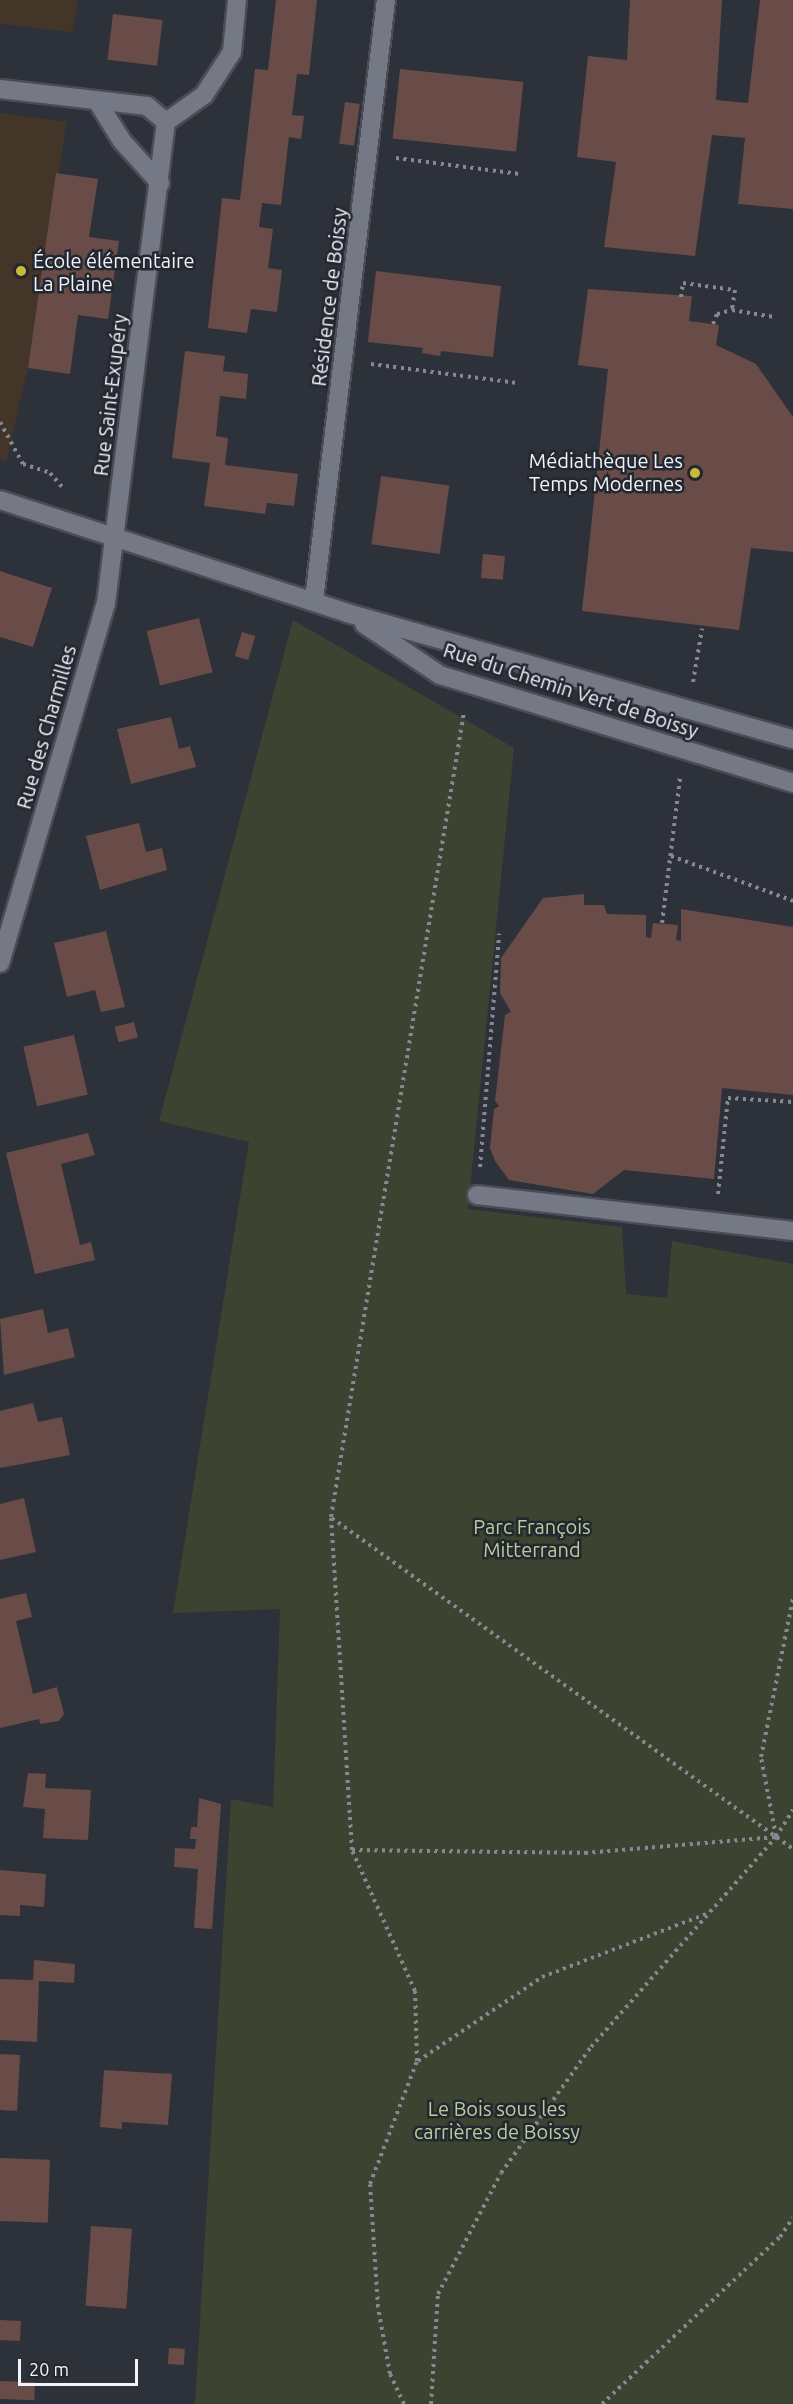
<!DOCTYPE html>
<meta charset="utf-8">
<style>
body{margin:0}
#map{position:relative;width:793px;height:2404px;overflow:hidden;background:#2d313a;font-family:Ubuntu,sans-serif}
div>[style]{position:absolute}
.education>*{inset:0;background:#433628}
.green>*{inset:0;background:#3d4331}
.building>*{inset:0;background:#694c47;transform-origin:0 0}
.path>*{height:4px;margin-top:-2px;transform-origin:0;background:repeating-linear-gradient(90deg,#868991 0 3px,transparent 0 7.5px)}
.roads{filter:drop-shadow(2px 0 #4b4d55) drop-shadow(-2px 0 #4b4d55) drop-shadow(0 2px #4b4d55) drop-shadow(0 -2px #4b4d55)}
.minor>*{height:18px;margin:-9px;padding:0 9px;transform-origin:9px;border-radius:9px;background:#757985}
.dots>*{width:16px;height:16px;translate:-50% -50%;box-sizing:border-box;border:3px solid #232730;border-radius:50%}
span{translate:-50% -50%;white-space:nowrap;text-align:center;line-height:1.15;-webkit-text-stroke:5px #232730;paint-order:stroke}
.poi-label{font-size:20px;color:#f1f3fa}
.left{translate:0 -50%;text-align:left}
.right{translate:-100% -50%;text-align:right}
.street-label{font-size:20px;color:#f1f3fa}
.park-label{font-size:20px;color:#bace9b}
.scale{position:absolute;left:18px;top:2359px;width:120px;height:27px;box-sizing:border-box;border:3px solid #f1f3fa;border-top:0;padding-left:8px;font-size:18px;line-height:21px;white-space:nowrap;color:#f1f3fa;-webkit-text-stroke:4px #232730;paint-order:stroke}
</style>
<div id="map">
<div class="education">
<i style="clip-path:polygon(0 0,78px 0,72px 32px,0 24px)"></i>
<i style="clip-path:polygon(0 113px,67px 122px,28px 368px,6px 462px,0 459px)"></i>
</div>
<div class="green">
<i style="clip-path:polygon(293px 620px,514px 748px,468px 1209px,622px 1227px,626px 1294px,667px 1298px,672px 1241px,793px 1264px,793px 2404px,195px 2404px,231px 1799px,273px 1807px,280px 1609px,173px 1613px,249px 1142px,159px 1121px)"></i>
</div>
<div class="building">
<i style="clip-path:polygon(276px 0,317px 0,309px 75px,297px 74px,292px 115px,304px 116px,301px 139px,289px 137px,281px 205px,262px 203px,259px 227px,273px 229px,268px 268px,282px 270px,277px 312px,251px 309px,247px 333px,208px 328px,222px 198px,240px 200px,255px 69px,268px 70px)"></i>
<i style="clip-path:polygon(630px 0,722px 0,716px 100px,748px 103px,760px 0,793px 0,793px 209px,738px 204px,745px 138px,712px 135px,695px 256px,604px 247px,616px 162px,577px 157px,588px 56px,627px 60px)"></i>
<i style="left:113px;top:14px;width:50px;height:46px;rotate:7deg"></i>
<i style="left:400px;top:69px;width:124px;height:70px;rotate:6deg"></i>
<i style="left:345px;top:102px;width:15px;height:42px;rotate:8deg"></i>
<i style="clip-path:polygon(56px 173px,98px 179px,89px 237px,119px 241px,108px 319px,78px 315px,70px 374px,28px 368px)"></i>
<i style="clip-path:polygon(376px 271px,501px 286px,493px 357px,441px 351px,440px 356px,422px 353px,423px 348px,368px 342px)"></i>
<i style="clip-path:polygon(588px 289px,692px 296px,689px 321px,719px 325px,716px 345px,756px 364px,793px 417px,793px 552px,751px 548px,739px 630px,582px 611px,608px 369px,578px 365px)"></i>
<i style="clip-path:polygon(185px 351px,225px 356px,223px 371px,248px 374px,246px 399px,220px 396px,216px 436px,228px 438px,225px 465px,298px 474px,294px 506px,267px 503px,265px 514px,204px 506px,210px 463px,172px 458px)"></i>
<i style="left:381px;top:476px;width:69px;height:69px;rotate:8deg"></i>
<i style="left:483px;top:554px;width:22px;height:24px;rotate:5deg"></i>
<i style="clip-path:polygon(0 571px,52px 588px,33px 647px,0 637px)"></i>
<i style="left:199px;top:618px;width:56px;height:54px;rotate:76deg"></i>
<i style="left:242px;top:632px;width:14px;height:25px;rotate:17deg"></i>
<i style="clip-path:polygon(171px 717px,179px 749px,190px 746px,196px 767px,131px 784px,117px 729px)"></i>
<i style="clip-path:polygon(139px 823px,146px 852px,162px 848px,167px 870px,100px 890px,86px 836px)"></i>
<i style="clip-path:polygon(584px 894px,584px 905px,604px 905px,607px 914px,646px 915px,646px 937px,651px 938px,653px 923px,678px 925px,676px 940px,681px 941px,681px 909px,793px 927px,793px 1095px,722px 1088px,714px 1179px,624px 1170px,593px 1194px,509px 1180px,495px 1161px,490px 1148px,494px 1109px,499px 1106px,495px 1101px,505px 1015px,511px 1012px,500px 993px,501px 958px,543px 898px)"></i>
<i style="clip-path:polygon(106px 931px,125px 1007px,101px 1012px,95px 990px,67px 997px,54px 943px)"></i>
<i style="left:134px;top:1022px;width:16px;height:20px;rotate:76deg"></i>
<i style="left:74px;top:1035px;width:61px;height:52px;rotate:77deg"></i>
<i style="clip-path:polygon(88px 1133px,95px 1155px,61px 1164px,80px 1245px,91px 1242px,95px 1260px,35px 1274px,6px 1153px)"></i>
<i style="clip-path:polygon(43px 1309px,48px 1333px,68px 1328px,75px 1357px,4px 1375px,0 1319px)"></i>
<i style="clip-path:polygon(33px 1403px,38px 1422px,62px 1417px,70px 1455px,0 1468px,0 1411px)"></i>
<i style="clip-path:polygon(24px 1498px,36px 1552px,0 1560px,0 1504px)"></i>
<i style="clip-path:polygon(26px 1593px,32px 1617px,16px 1621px,33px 1694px,57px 1687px,64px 1714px,59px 1721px,40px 1724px,39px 1719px,0 1728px,0 1599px)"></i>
<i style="clip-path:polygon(28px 1773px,46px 1774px,45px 1788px,91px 1790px,88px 1840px,43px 1838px,45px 1809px,23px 1807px)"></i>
<i style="clip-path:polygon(199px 1798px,221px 1804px,212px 1929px,194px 1928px,198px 1869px,174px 1867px,175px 1848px,195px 1849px,196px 1839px,190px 1839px,191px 1827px,197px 1827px)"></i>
<i style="clip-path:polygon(0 1870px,46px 1874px,44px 1907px,20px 1905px,20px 1916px,0 1915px)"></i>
<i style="clip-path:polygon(34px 1960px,75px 1964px,74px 1983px,39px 1981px,37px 2042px,0 2040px,0 1979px,33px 1980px)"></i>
<i style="clip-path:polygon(0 2054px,20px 2055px,17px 2111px,0 2110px)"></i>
<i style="clip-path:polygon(104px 2070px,172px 2074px,168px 2125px,122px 2122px,122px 2129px,100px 2127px)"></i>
<i style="left:0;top:2158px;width:50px;height:63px;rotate:2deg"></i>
<i style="left:91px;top:2226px;width:41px;height:80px;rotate:4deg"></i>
<i style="left:0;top:2320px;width:21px;height:20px;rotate:3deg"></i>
<i style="left:169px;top:2348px;width:16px;height:16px;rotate:4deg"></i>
<i style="left:0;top:2381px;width:35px;height:18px;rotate:2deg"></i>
</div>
<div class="path">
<i style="left:396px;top:158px;width:125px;rotate:7.4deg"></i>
<i style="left:681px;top:297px;width:14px;rotate:-82deg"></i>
<i style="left:683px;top:283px;width:52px;rotate:7.7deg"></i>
<i style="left:735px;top:290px;width:20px;rotate:99deg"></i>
<i style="left:713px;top:324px;width:11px;rotate:-68deg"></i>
<i style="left:717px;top:314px;width:16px;rotate:-15deg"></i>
<i style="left:732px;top:310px;width:43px;rotate:9.5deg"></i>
<i style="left:371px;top:364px;width:147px;rotate:7.4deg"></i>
<i style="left:0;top:422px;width:48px;rotate:61.3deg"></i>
<i style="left:23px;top:464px;width:28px;rotate:18deg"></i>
<i style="left:50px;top:473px;width:18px;rotate:49deg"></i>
<i style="left:693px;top:682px;width:54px;rotate:-80.4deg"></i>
<i style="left:671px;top:856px;width:130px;rotate:20.2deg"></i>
<i style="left:662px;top:923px;width:146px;rotate:-82.9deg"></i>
<i style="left:480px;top:1167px;width:234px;rotate:-85.3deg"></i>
<i style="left:718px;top:1194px;width:97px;rotate:-84.1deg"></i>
<i style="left:728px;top:1098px;width:65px;rotate:3.5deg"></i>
<i style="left:332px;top:1518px;width:568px;rotate:35.68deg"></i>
<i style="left:776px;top:1836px;width:80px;rotate:-100.8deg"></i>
<i style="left:761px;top:1757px;width:161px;rotate:-78.6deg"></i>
<i style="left:352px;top:1850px;width:233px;rotate:0.7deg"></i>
<i style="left:585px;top:1853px;width:191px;rotate:-4.8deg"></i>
<i style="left:418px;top:2061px;width:150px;rotate:-34.1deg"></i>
<i style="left:542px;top:1977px;width:179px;rotate:-21deg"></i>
<i style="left:404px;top:2404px;width:33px;rotate:-115deg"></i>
<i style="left:390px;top:2374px;width:68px;rotate:-100.2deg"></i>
<i style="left:378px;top:2307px;width:123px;rotate:-93.7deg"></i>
<i style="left:370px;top:2184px;width:132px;rotate:-69.1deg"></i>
<i style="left:417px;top:2061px;width:70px;rotate:-91.6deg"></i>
<i style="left:415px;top:1991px;width:154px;rotate:-114.1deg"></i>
<i style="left:352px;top:1850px;width:334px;rotate:-93.6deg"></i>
<i style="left:331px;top:1517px;width:816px;rotate:-80.62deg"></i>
<i style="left:431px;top:2404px;width:110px;rotate:-86.4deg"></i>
<i style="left:438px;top:2294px;width:136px;rotate:-62.5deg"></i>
<i style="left:501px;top:2173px;width:155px;rotate:-54.5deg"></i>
<i style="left:591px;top:2047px;width:280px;rotate:-48.6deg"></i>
<i style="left:776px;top:1837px;width:32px;rotate:-58deg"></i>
<i style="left:602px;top:2404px;width:244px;rotate:-43.2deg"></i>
<i style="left:780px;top:2237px;width:23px;rotate:-56deg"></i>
</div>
<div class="roads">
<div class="minor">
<i style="left:0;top:89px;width:148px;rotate:6.6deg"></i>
<i style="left:147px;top:106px;width:25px;rotate:40deg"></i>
<i style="left:97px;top:101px;width:47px;rotate:58deg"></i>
<i style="left:122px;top:141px;width:57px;rotate:47.9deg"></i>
<i style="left:0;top:500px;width:365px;rotate:18deg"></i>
<i style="left:347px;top:613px;width:463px;rotate:15.8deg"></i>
<i style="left:314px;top:600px;width:604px;rotate:-83.16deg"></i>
<i style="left:364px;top:624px;width:92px;rotate:33.9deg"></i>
<i style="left:440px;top:675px;width:369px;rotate:17deg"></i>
<i style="left:0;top:963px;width:375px;rotate:-73.6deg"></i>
<i style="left:106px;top:603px;width:485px;rotate:-82.9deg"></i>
<i style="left:166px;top:122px;width:47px;rotate:-35.4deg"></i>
<i style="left:204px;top:95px;width:51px;rotate:-56.9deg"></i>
<i style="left:232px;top:52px;width:52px;rotate:-84.5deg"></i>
<i style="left:477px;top:1195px;width:318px;rotate:6.5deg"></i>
</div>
</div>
<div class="dots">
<i style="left:21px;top:271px;background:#caba39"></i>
<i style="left:695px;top:473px;background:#caba39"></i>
</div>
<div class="poi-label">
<span class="left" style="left:33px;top:272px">École élémentaire<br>La Plaine</span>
<span class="right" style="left:683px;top:472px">Médiathèque Les<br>Temps Modernes</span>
</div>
<div class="street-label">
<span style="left:329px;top:297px;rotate:-83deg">Résidence de Boissy</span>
<span style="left:110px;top:395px;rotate:-83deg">Rue Saint-Exupéry</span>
<span style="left:571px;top:690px;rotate:18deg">Rue du Chemin Vert de Boissy</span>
<span style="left:46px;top:727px;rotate:-74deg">Rue des Charmilles</span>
</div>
<div class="park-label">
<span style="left:532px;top:1538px">Parc François<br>Mitterrand</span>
<span style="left:497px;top:2120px">Le Bois sous les<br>carrières de Boissy</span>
</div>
<div class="scale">20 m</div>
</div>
